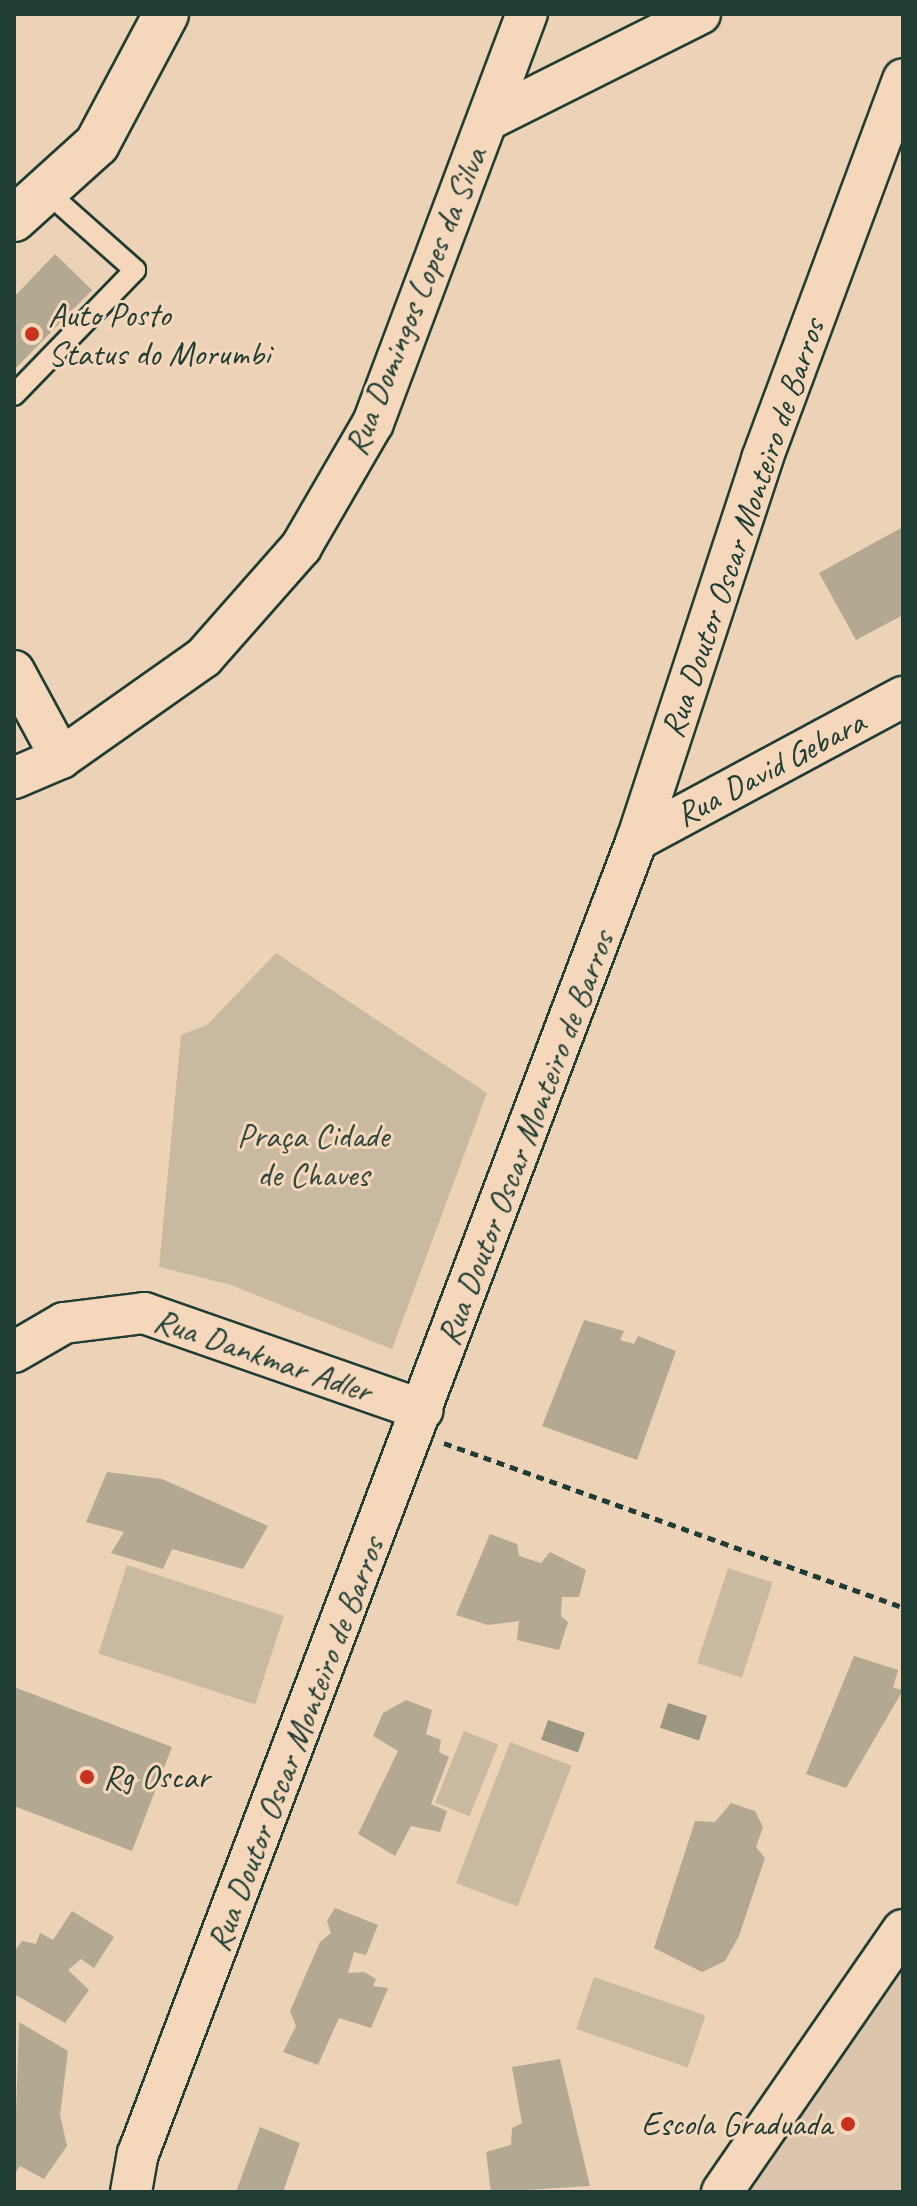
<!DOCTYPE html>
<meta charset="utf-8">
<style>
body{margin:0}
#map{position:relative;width:917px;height:2206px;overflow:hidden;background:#ecd2b7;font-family:Caveat,sans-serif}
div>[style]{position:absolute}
.built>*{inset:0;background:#dbc5ac}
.green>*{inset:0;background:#cab9a1;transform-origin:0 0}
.water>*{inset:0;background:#9b9783;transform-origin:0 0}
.building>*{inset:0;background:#b3a892}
.path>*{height:5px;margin-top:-2.5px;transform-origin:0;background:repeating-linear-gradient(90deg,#1f3d34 0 8px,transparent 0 14px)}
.roads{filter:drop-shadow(2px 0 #1f3d34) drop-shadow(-2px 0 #1f3d34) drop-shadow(0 2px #1f3d34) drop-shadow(0 -2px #1f3d34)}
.service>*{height:20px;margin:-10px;padding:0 10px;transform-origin:10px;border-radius:10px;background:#f5d8bc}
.minor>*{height:40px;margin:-20px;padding:0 20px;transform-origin:20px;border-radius:20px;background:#f5d8bc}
.tertiary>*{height:44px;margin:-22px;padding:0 22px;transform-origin:22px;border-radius:22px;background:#f5d8bc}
.dots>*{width:22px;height:22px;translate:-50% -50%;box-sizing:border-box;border:4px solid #f5d8bc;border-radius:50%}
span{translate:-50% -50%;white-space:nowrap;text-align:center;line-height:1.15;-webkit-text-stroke:6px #f5d8bc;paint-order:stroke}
.street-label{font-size:34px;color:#1f3d34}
.poi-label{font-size:34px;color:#1f3d34}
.left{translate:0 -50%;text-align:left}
.right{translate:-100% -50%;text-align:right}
.park-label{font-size:34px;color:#30493f}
.frame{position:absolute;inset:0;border:16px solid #1f3d34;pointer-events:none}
</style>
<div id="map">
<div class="built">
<i style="clip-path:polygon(903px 1963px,903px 2192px,748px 2192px,838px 2056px)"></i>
</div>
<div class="green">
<i style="clip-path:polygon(276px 953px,487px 1093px,392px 1349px,231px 1285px,159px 1267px,181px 1035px,207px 1025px)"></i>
<i style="left:127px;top:1565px;width:165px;height:93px;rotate:18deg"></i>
<i style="left:728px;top:1568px;width:47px;height:100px;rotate:18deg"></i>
<i style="left:464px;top:1731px;width:37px;height:77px;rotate:22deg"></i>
<i style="left:510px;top:1742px;width:66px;height:151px;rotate:21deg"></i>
<i style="left:594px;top:1977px;width:118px;height:55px;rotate:19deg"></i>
</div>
<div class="water">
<i style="left:668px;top:1703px;width:41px;height:26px;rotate:18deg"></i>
<i style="left:548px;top:1720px;width:39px;height:21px;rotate:19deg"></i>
</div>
<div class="building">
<i style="clip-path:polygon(55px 254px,92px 290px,14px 370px,14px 297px)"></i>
<i style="clip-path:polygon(903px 527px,903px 615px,856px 640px,819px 573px)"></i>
<i style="clip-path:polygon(584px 1320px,624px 1331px,620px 1340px,634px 1344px,638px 1336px,676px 1351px,637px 1460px,542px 1426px)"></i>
<i style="clip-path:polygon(107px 1472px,162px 1479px,268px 1526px,243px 1569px,172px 1549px,163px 1569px,111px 1553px,124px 1532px,86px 1522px)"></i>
<i style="clip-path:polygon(490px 1534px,517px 1544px,519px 1556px,541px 1563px,550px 1552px,586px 1570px,579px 1597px,562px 1597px,561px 1616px,568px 1622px,559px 1650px,517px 1640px,519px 1621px,488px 1625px,456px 1615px)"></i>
<i style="clip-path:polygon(854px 1656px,898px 1670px,893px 1688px,903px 1690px,846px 1788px,806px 1774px)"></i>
<i style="clip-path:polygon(14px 1687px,172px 1747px,132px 1851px,14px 1806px)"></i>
<i style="clip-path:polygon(406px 1700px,432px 1710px,426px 1734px,441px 1740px,439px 1752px,449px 1757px,431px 1804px,447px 1811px,440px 1832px,411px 1826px,395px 1856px,358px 1834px,398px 1751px,373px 1736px,383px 1713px)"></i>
<i style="clip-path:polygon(731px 1803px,755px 1811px,763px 1827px,756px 1847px,765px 1858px,739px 1936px,725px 1961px,702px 1972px,654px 1948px,695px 1821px,715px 1822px)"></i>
<i style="clip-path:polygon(335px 1908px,378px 1925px,366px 1955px,354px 1952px,348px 1973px,364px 1972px,376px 1979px,373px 1986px,388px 1988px,371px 2028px,339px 2018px,318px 2065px,283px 2052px,296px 2026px,290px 2011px,320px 1942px,331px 1933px,327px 1921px)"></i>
<i style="clip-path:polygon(72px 1911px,114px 1937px,94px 1968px,81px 1959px,68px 1970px,89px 1990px,65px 2023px,14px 1994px,14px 1952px,22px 1941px,36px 1944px,40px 1933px,53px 1940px)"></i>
<i style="clip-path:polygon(19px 2022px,68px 2051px,60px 2115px,67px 2146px,44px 2179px,20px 2166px,14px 2175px)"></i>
<i style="clip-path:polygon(560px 2059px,590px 2186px,491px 2192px,486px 2152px,511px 2145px,512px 2128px,522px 2123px,512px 2067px)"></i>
<i style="clip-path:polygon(260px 2127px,300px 2143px,283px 2192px,236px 2192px)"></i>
</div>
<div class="path">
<i style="left:444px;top:1443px;width:487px;rotate:19.7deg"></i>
</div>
<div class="roads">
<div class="service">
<i style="left:14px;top:395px;width:174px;rotate:-45.9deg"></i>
<i style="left:135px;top:270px;width:118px;rotate:-138.4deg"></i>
</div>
<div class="minor">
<i style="left:488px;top:120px;width:237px;rotate:-26.6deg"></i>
<i style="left:14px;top:671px;width:99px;rotate:61.6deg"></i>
<i style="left:14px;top:778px;width:51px;rotate:-23.1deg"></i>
<i style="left:61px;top:758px;width:175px;rotate:-35.2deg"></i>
<i style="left:204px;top:657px;width:147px;rotate:-48.6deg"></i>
<i style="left:301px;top:547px;width:143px;rotate:-59.9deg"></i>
<i style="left:373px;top:423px;width:437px;rotate:-69.4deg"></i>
<i style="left:637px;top:840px;width:302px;rotate:-28.3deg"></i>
<i style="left:14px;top:1352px;width:58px;rotate:-30.1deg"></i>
<i style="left:64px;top:1323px;width:81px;rotate:-7.1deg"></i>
<i style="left:144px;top:1313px;width:295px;rotate:19.2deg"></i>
<i style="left:131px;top:2192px;width:39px;rotate:-80deg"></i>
<i style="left:138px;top:2154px;width:1406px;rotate:-69.21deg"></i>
<i style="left:637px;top:840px;width:401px;rotate:-71.8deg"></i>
<i style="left:762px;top:459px;width:405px;rotate:-69.6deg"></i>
<i style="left:722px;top:2192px;width:318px;rotate:-55.4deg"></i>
</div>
<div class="tertiary">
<i style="left:14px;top:219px;width:112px;rotate:-42.1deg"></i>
<i style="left:97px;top:144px;width:147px;rotate:-62deg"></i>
</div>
</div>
<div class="dots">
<i style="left:32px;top:334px;background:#c8321e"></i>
<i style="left:87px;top:1777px;background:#c8321e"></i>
<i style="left:848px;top:2124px;background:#c8321e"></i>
</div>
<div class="street-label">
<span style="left:415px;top:301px;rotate:-68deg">Rua Domingos Lopes da Silva</span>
<span style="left:742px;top:528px;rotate:-71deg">Rua Doutor Oscar Monteiro de Barros</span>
<span style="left:770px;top:768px;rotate:-28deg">Rua David Gebara</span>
<span style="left:525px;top:1138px;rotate:-69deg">Rua Doutor Oscar Monteiro de Barros</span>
<span style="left:263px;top:1355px;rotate:19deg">Rua Dankmar Adler</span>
<span style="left:295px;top:1744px;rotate:-69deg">Rua Doutor Oscar Monteiro de Barros</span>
</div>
<div class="poi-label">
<span class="left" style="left:48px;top:334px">Auto Posto<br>Status do Morumbi</span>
<span class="left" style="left:103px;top:1777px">Rg Oscar</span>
<span class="right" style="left:832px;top:2124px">Escola Graduada</span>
</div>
<div class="park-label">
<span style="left:313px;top:1155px">Praça Cidade<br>de Chaves</span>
</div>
<div class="frame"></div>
</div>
